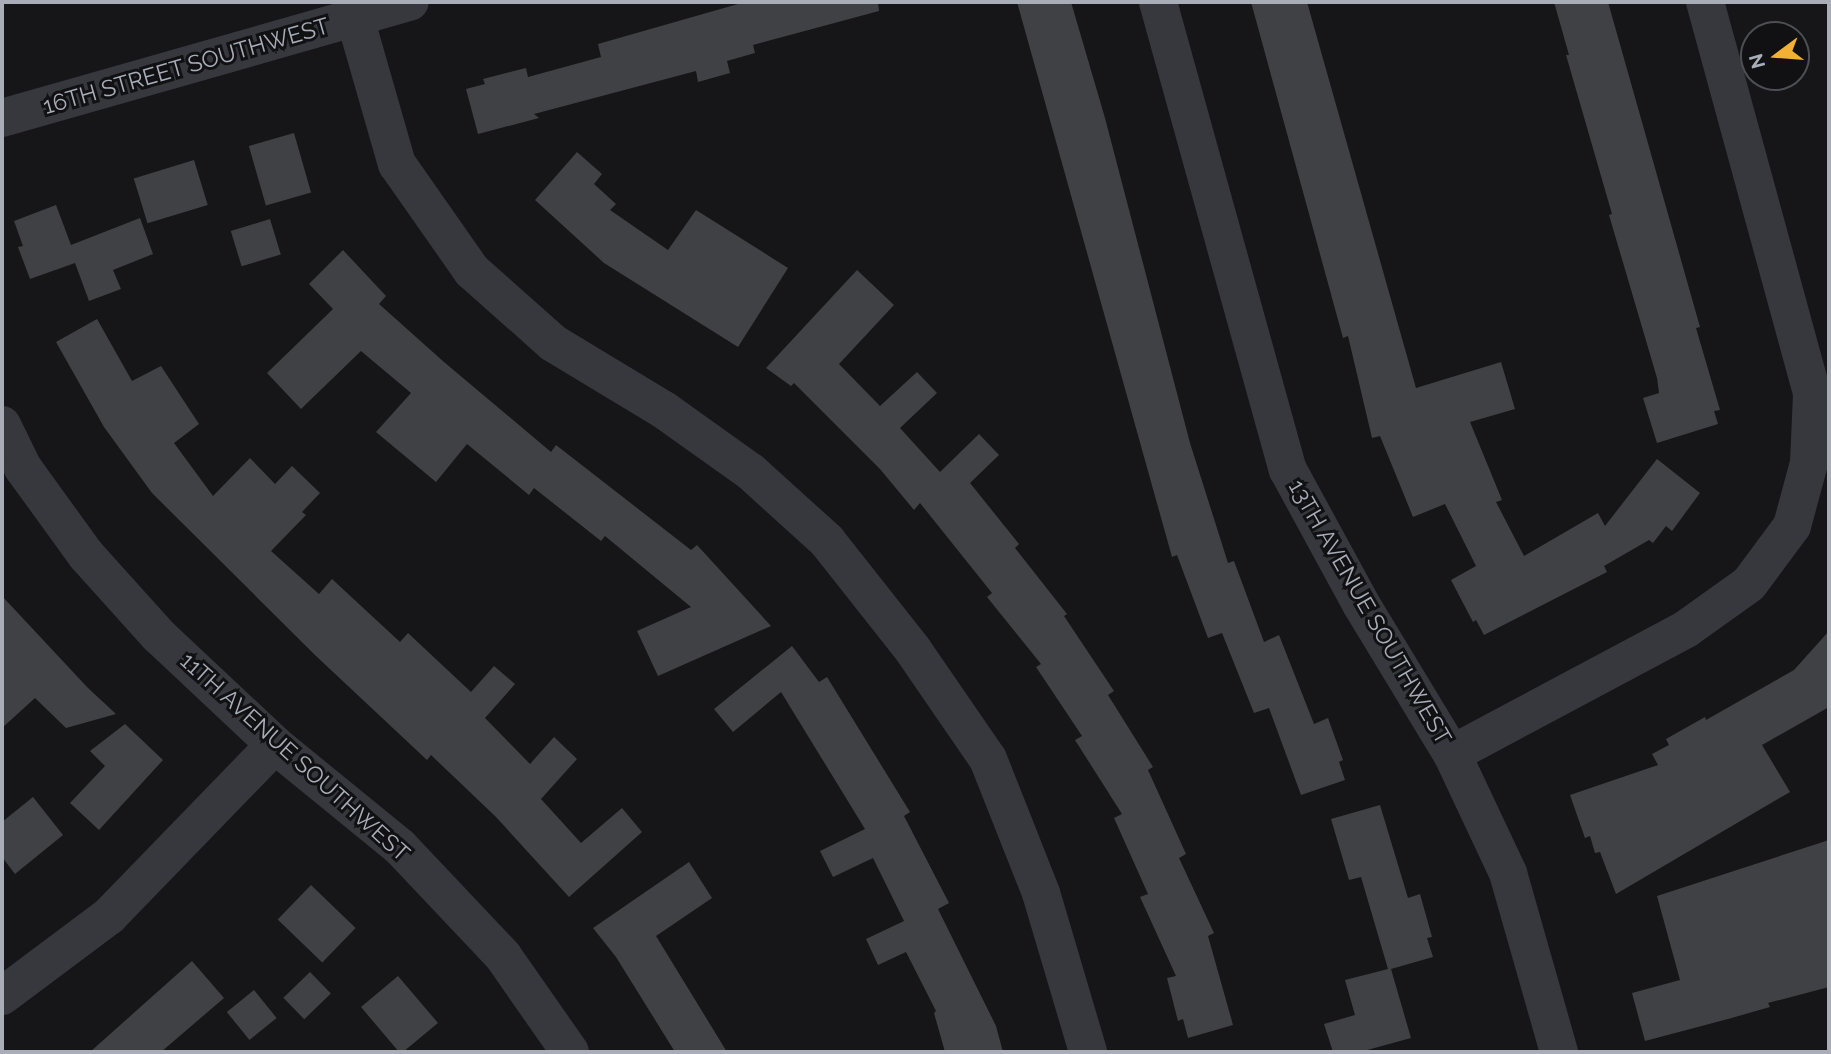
<!DOCTYPE html>
<style>
body{margin:0}
#map{position:relative;width:1831px;height:1054px;overflow:hidden;background:#161618;font-family:Raleway,sans-serif}
div>[style]{position:absolute}
.building>*{inset:0;background:#404145;transform-origin:0 0}
.street>*{height:38px;margin:-19px;padding:0 19px;transform-origin:19px;border-radius:19px;background:#37383d}
span{translate:-50% -50%;white-space:nowrap;text-align:center;line-height:1.15;-webkit-text-stroke:6px #111113;paint-order:stroke}
.street-label{font-size:23px;color:#a8adb8}
.frame{position:absolute;inset:0;border:4px solid #a8adb8;pointer-events:none}
.north{position:absolute;left:1740px;top:21px;width:70px;height:70px;box-sizing:border-box;background:#111113;border:2px solid #4d4f55;border-radius:50%;rotate:254deg;font-size:19px;font-weight:700;line-height:28px;text-align:center;color:#a8adb8}
.north::after{content:'';display:block;margin:auto;width:24px;height:32px;background:#f2b134;clip-path:polygon(50% 0,100% 100%,50% 72%,0 100%)}
</style>
<div id="map">
<div class="building">
<i style="clip-path:polygon(745px 2px,878px 2px,879px 11px,753px 45px,755px 53px,727px 61px,730px 73px,698px 82px,696px 71px,534px 114px,539px 118px,478px 134px,466px 89px,485px 84px,483px 79px,526px 68px,528px 77px,601px 57px,598px 44px)"></i>
<i style="clip-path:polygon(1017px 2px,1071px 2px,1105px 118px,1190px 443px,1228px 563px,1234px 561px,1264px 642px,1279px 635px,1314px 724px,1328px 718px,1343px 760px,1339px 762px,1345px 780px,1301px 795px,1269px 708px,1254px 713px,1222px 633px,1208px 638px,1177px 555px,1172px 557px)"></i>
<i style="clip-path:polygon(1251px 2px,1307px 2px,1416px 388px,1501px 362px,1515px 409px,1470px 422px,1502px 500px,1496px 502px,1524px 556px,1598px 513px,1605px 526px,1657px 459px,1700px 493px,1672px 531px,1666px 526px,1653px 543px,1649px 540px,1604px 566px,1607px 572px,1484px 635px,1476px 620px,1473px 622px,1451px 580px,1476px 566px,1445px 504px,1413px 517px,1380px 436px,1372px 438px,1348px 336px,1343px 338px)"></i>
<i style="clip-path:polygon(1554px 2px,1608px 2px,1700px 327px,1696px 328px,1720px 410px,1714px 411px,1718px 424px,1657px 443px,1643px 398px,1659px 393px,1657px 378px,1609px 215px,1612px 214px,1566px 55px,1569px 55px)"></i>
<i style="left:294px;top:133px;width:62px;height:47px;rotate:74deg"></i>
<i style="clip-path:polygon(577px 152px,602px 174px,594px 184px,616px 204px,610px 210px,668px 250px,696px 210px,788px 268px,738px 347px,604px 263px,535px 200px)"></i>
<i style="left:194px;top:160px;width:47px;height:63px;rotate:73deg"></i>
<i style="clip-path:polygon(56px 205px,71px 245px,140px 218px,153px 254px,113px 270px,121px 289px,89px 301px,75px 263px,30px 279px,18px 247px,23px 246px,14px 221px)"></i>
<i style="left:270px;top:219px;width:37px;height:41px;rotate:73deg"></i>
<i style="clip-path:polygon(343px 250px,386px 296px,379px 304px,444px 362px,551px 452px,556px 445px,691px 550px,697px 545px,771px 626px,658px 676px,637px 631px,691px 607px,605px 536px,601px 541px,534px 488px,529px 495px,467px 444px,436px 482px,376px 432px,411px 393px,361px 351px,301px 409px,267px 373px,333px 309px,309px 284px)"></i>
<i style="clip-path:polygon(857px 270px,894px 305px,839px 364px,880px 406px,917px 372px,937px 393px,900px 428px,940px 472px,979px 434px,999px 455px,970px 483px,1019px 544px,1015px 548px,1067px 614px,1064px 616px,1114px 691px,1108px 695px,1153px 767px,1148px 770px,1186px 854px,1179px 858px,1214px 933px,1208px 936px,1233px 1025px,1188px 1038px,1183px 1019px,1178px 1021px,1167px 978px,1176px 976px,1140px 897px,1148px 894px,1114px 818px,1122px 814px,1075px 740px,1082px 736px,1036px 667px,1041px 664px,987px 597px,992px 593px,920px 503px,914px 510px,880px 469px,794px 383px,791px 386px,766px 368px)"></i>
<i style="clip-path:polygon(97px 319px,132px 381px,161px 366px,199px 424px,174px 443px,213px 496px,250px 458px,275px 484px,292px 466px,320px 493px,302px 512px,306px 515px,271px 551px,319px 594px,332px 579px,400px 642px,408px 633px,471px 692px,494px 666px,515px 684px,485px 718px,530px 764px,554px 737px,577px 759px,541px 799px,581px 843px,622px 808px,642px 832px,569px 897px,496px 817px,431px 755px,427px 760px,316px 656px,152px 493px,104px 427px,56px 342px)"></i>
<i style="clip-path:polygon(2px 596px,88px 688px,116px 714px,66px 728px,35px 698px,2px 728px)"></i>
<i style="clip-path:polygon(1829px 631px,1829px 707px,1762px 745px,1790px 792px,1616px 894px,1600px 852px,1595px 853px,1590px 836px,1585px 838px,1570px 795px,1658px 765px,1652px 754px,1669px 745px,1666px 739px,1705px 717px,1706px 720px,1794px 670px)"></i>
<i style="clip-path:polygon(792px 646px,819px 682px,827px 677px,910px 812px,904px 816px,949px 903px,938px 909px,996px 1026px,1003px 1052px,945px 1052px,934px 1013px,936px 1011px,906px 952px,878px 965px,866px 939px,904px 921px,873px 858px,833px 877px,820px 851px,865px 829px,781px 692px,733px 732px,714px 709px)"></i>
<i style="clip-path:polygon(125px 724px,163px 760px,99px 830px,70px 803px,105px 766px,90px 751px)"></i>
<i style="clip-path:polygon(33px 797px,63px 835px,15px 874px,2px 857px,2px 822px)"></i>
<i style="clip-path:polygon(1380px 805px,1408px 898px,1420px 894px,1432px 937px,1427px 938px,1433px 957px,1391px 969px,1411px 1038px,1360px 1052px,1333px 1052px,1324px 1024px,1355px 1015px,1345px 980px,1388px 969px,1361px 877px,1349px 880px,1331px 819px)"></i>
<i style="clip-path:polygon(1829px 840px,1829px 987px,1768px 1003px,1770px 1007px,1728px 1019px,1645px 1041px,1632px 993px,1680px 980px,1657px 896px)"></i>
<i style="clip-path:polygon(689px 862px,712px 898px,656px 936px,727px 1052px,675px 1052px,616px 957px,593px 928px)"></i>
<i style="left:311px;top:885px;width:62px;height:48px;rotate:44deg"></i>
<i style="clip-path:polygon(192px 961px,224px 998px,161px 1052px,90px 1052px)"></i>
<i style="left:310px;top:972px;width:30px;height:37px;rotate:46deg"></i>
<i style="clip-path:polygon(398px 976px,438px 1023px,403px 1052px,399px 1052px,361px 1007px)"></i>
<i style="left:254px;top:990px;width:36px;height:35px;rotate:51deg"></i>
</div>
<div class="street">
<i style="left:1158px;top:2px;width:486px;rotate:74.5deg"></i>
<i style="left:1288px;top:470px;width:153px;rotate:61.4deg"></i>
<i style="left:1361px;top:604px;width:175px;rotate:58.8deg"></i>
<i style="left:1452px;top:754px;width:132px;rotate:64.8deg"></i>
<i style="left:1508px;top:873px;width:186px;rotate:74.1deg"></i>
<i style="left:355px;top:18px;width:152px;rotate:74deg"></i>
<i style="left:397px;top:164px;width:131px;rotate:55deg"></i>
<i style="left:472px;top:271px;width:108px;rotate:41.6deg"></i>
<i style="left:553px;top:343px;width:130px;rotate:31.1deg"></i>
<i style="left:664px;top:410px;width:107px;rotate:35.5deg"></i>
<i style="left:751px;top:472px;width:103px;rotate:42.2deg"></i>
<i style="left:827px;top:541px;width:139px;rotate:51.7deg"></i>
<i style="left:913px;top:650px;width:132px;rotate:55.5deg"></i>
<i style="left:988px;top:759px;width:144px;rotate:68.4deg"></i>
<i style="left:1041px;top:893px;width:166px;rotate:73.5deg"></i>
<i style="left:2px;top:118px;width:424px;rotate:-15.9deg"></i>
<i style="left:2px;top:425px;width:48px;rotate:64deg"></i>
<i style="left:23px;top:468px;width:107px;rotate:54.1deg"></i>
<i style="left:86px;top:555px;width:108px;rotate:48deg"></i>
<i style="left:158px;top:635px;width:161px;rotate:43.2deg"></i>
<i style="left:275px;top:745px;width:161px;rotate:39.2deg"></i>
<i style="left:400px;top:847px;width:150px;rotate:46.6deg"></i>
<i style="left:503px;top:956px;width:117px;rotate:55.1deg"></i>
<i style="left:1452px;top:754px;width:265px;rotate:-28.1deg"></i>
<i style="left:1686px;top:629px;width:77px;rotate:-35.5deg"></i>
<i style="left:1749px;top:584px;width:72px;rotate:-53.4deg"></i>
<i style="left:1792px;top:526px;width:65px;rotate:-74.9deg"></i>
<i style="left:1809px;top:463px;width:70px;rotate:-87.5deg"></i>
<i style="left:1812px;top:393px;width:405px;rotate:-105.3deg"></i>
<i style="left:2px;top:996px;width:134px;rotate:-36.8deg"></i>
<i style="left:109px;top:916px;width:238px;rotate:-45.9deg"></i>
</div>
<div class="street-label">
<span style="left:186px;top:66px;rotate:-16deg">16TH STREET SOUTHWEST</span>
<span style="left:1370px;top:612px;rotate:60deg">13TH AVENUE SOUTHWEST</span>
<span style="left:295px;top:757px;rotate:42deg">11TH AVENUE SOUTHWEST</span>
</div>
<div class="frame"></div>
<div class="north">N</div>
</div>
